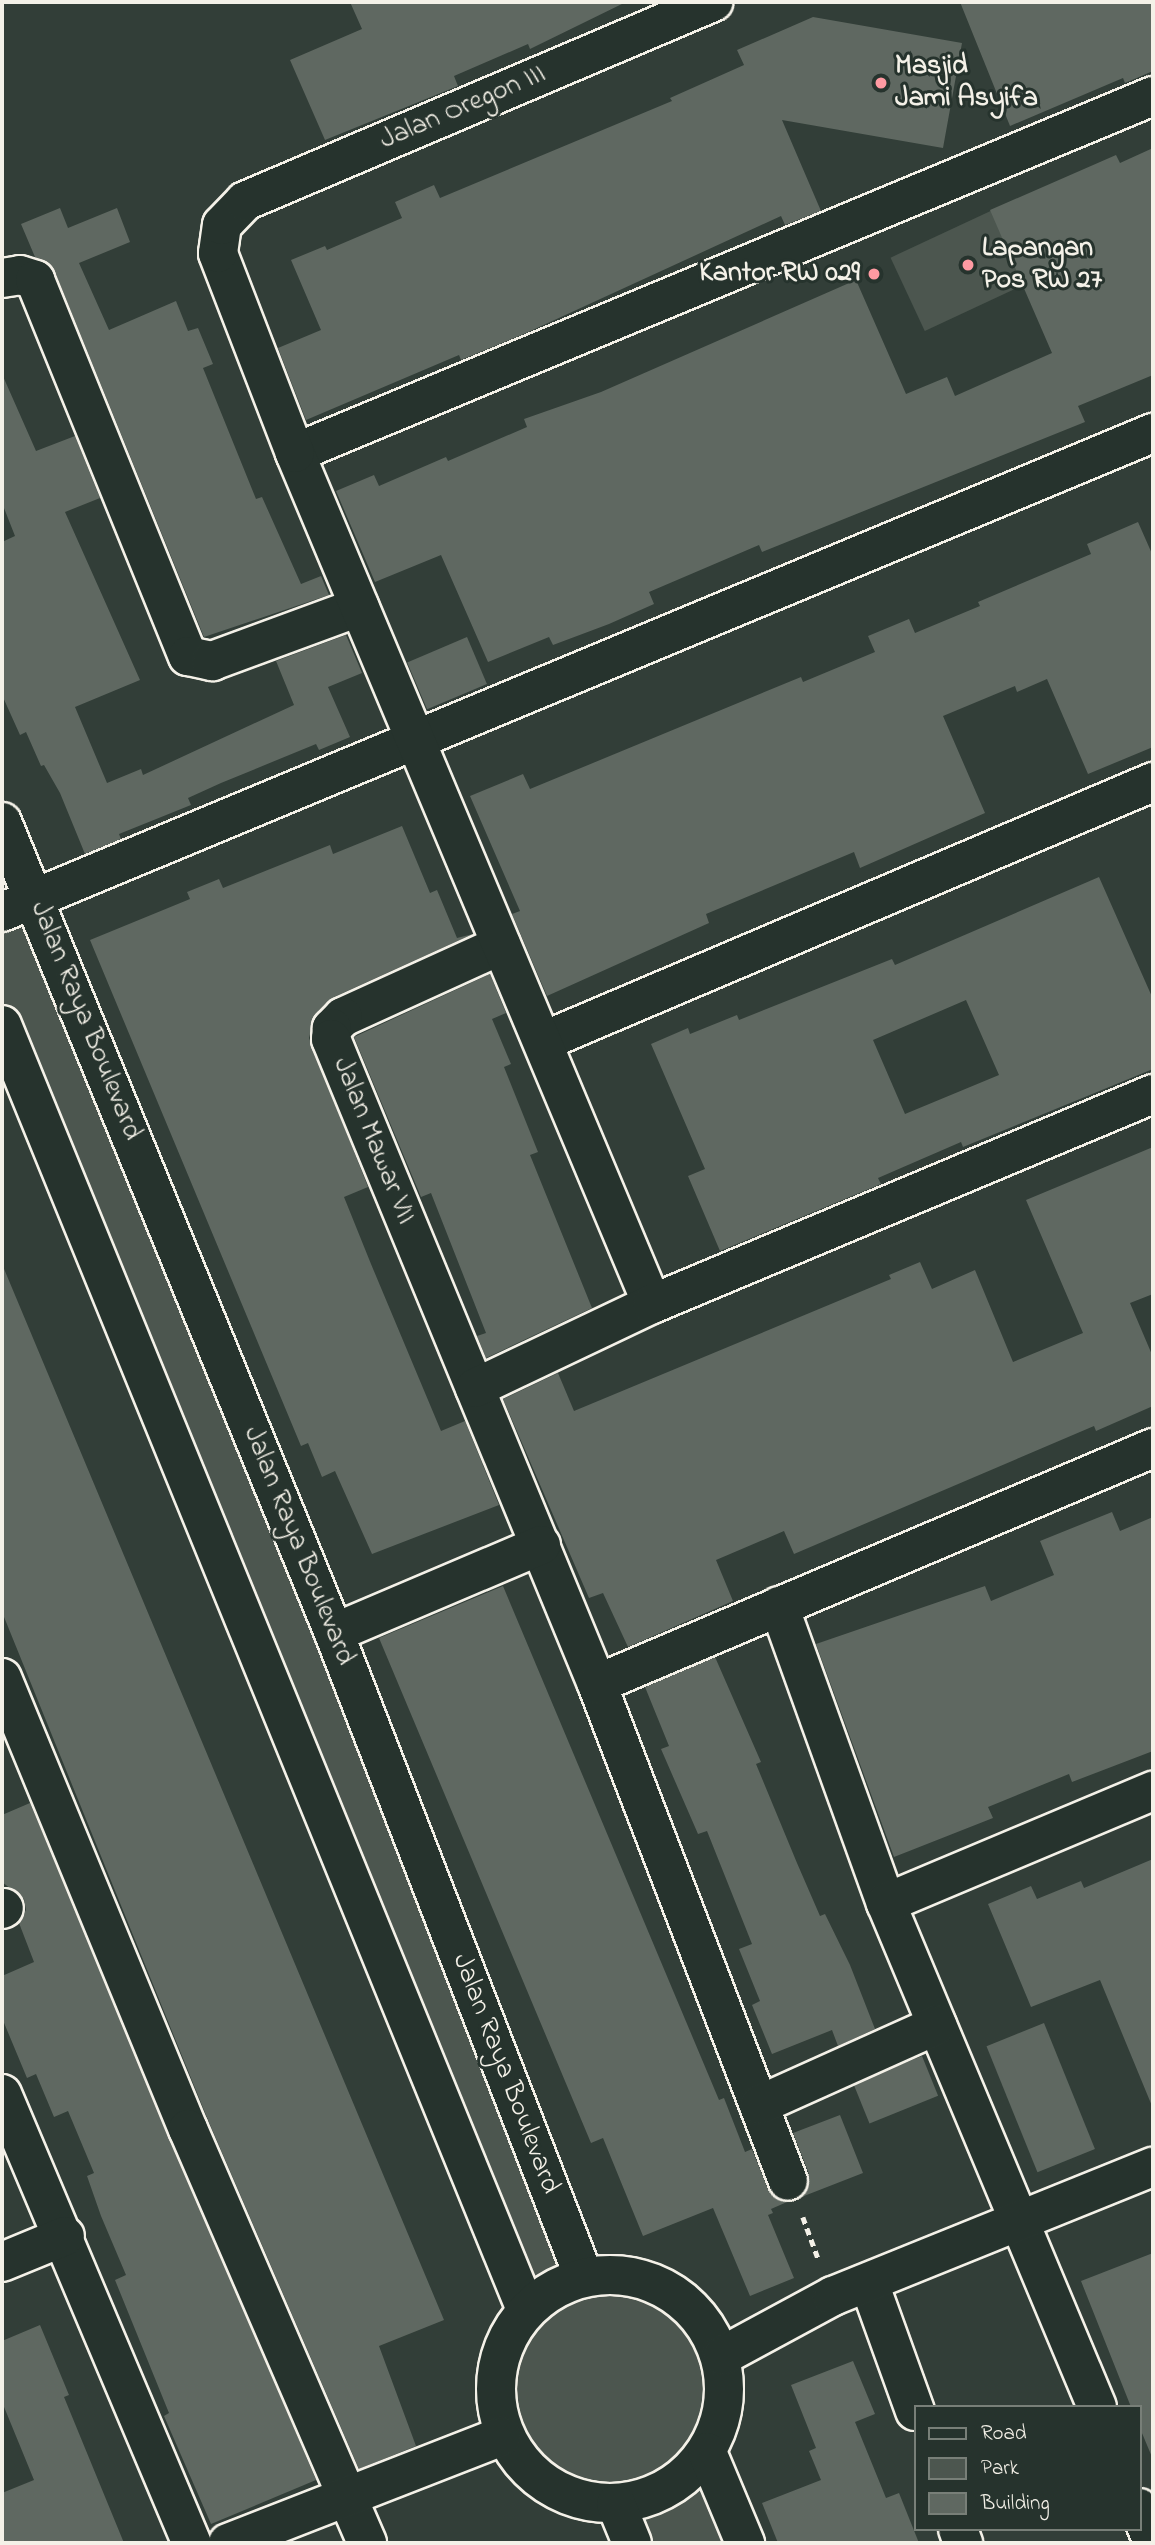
<!DOCTYPE html>
<style>
body{margin:0}
#map{position:relative;width:1155px;height:2545px;overflow:hidden;background:#323e38;font-family:"Indie Flower",sans-serif}
div>[style]{position:absolute}
.green>*{inset:0;background:#4c564f;transform-origin:0 0}
.building>*{inset:0;background:#5f6861;transform-origin:0 0}
.path>*{height:4.5px;margin-top:-2.25px;transform-origin:0;background:repeating-linear-gradient(90deg,#f4f1e8 0 7px,transparent 0 12px)}
.roads{filter:drop-shadow(2px 0 #f4f1e8) drop-shadow(-2px 0 #f4f1e8) drop-shadow(0 2px #f4f1e8) drop-shadow(0 -2px #f4f1e8)}
.street>*{height:38px;margin:-19px;padding:0 19px;transform-origin:19px;border-radius:19px;background:#26332d}
.street>.ring{margin:-19px;padding:0;box-sizing:content-box;background:none;border:38px solid #26332d;border-radius:50%}
.dots>*{width:19px;height:19px;translate:-50% -50%;box-sizing:border-box;border:4px solid #26332d;border-radius:50%}
span{translate:-50% -50%;white-space:nowrap;text-align:center;line-height:1.15;-webkit-text-stroke:6px #26332d;paint-order:stroke}
.poi-label{font-size:28px;color:#f4f1e8;font-weight:700}
.left{translate:0 -50%;text-align:left}
.right{translate:-100% -50%;text-align:right}
.street-label{font-size:28px;color:#f4f1e8}
.frame{position:absolute;inset:0;border:4px solid #f4f1e8;pointer-events:none}
.legend{position:absolute;left:914px;top:2405px;width:228px;height:126px;box-sizing:border-box;background:#26332d;border:2px solid #787f78;margin:0;padding:9px 12px;list-style:none;font-size:21px;color:#f4f1e8}
.legend li{display:flex;align-items:center;gap:14px;height:35px}
.legend b{width:35px;border:2px solid #787f78}
</style>
<div id="map">
<div class="green">
<i style="left:1012px;top:201px;width:81px;height:134px;rotate:65deg"></i>
<i style="clip-path:polygon(2px 822px,583px 2274px,641px 2276px,692px 2306px,722px 2356px,725px 2406px,707px 2452px,745px 2543px,632px 2543px,616px 2504px,570px 2498px,530px 2474px,502px 2436px,494px 2368px,525px 2306px,2px 1025px)"></i>
</div>
<div class="building">
<i style="clip-path:polygon(350px 2px,626px 2px,530px 49px,528px 44px,454px 76px,458px 86px,325px 140px,290px 60px,362px 29px)"></i>
<i style="clip-path:polygon(960px 2px,1153px 2px,1153px 71px,1125px 83px,1123px 78px,1010px 126px)"></i>
<i style="clip-path:polygon(813px 17px,962px 43px,943px 148px,782px 120px,821px 211px,785px 225px,781px 216px,524px 334px,461px 360px,459px 355px,306px 420px,278px 348px,321px 330px,291px 260px,325px 246px,327px 250px,402px 218px,395px 202px,434px 185px,440px 198px,672px 101px,670px 98px,744px 65px,737px 50px)"></i>
<i style="clip-path:polygon(1153px 148px,1153px 375px,1078px 406px,1085px 422px,762px 552px,759px 545px,649px 592px,654px 604px,609px 624px,553px 645px,549px 637px,488px 662px,441px 555px,375px 582px,336px 491px,374px 475px,379px 486px,446px 457px,448px 461px,527px 427px,524px 419px,601px 392px,856px 280px,906px 394px,947px 377px,955px 396px,1052px 353px,990px 210px,1116px 155px,1120px 163px)"></i>
<i style="clip-path:polygon(60px 208px,68px 228px,117px 208px,130px 242px,79px 263px,109px 330px,176px 301px,188px 331px,198px 328px,213px 364px,203px 368px,256px 499px,262px 497px,301px 584px,321px 576px,329px 595px,204px 637px,55px 272px,35px 257px,21px 224px)"></i>
<i style="clip-path:polygon(2px 374px,36px 451px,75px 436px,100px 498px,65px 512px,140px 680px,75px 707px,107px 783px,141px 769px,143px 775px,294px 705px,276px 661px,346px 635px,362px 673px,328px 687px,350px 737px,319px 750px,316px 744px,221px 783px,188px 798px,191px 805px,119px 834px,121px 839px,85px 854px,60px 793px,44px 765px,41px 766px,26px 732px,20px 735px,2px 695px,2px 542px,15px 536px,2px 503px)"></i>
<i style="clip-path:polygon(1138px 522px,1153px 556px,1153px 747px,1088px 774px,1047px 679px,1017px 692px,1015px 686px,943px 716px,985px 813px,860px 868px,854px 852px,706px 914px,709px 923px,547px 996px,512px 914px,520px 911px,470px 796px,523px 774px,530px 789px,801px 677px,803px 682px,875px 652px,868px 636px,909px 619px,915px 633px,980px 606px,978px 602px,1091px 554px,1087px 544px)"></i>
<i style="left:467px;top:637px;width:51px;height:65px;rotate:67deg"></i>
<i style="clip-path:polygon(402px 826px,430px 893px,437px 890px,457px 938px,473px 934px,334px 997px,316px 1013px,309px 1038px,368px 1187px,344px 1197px,371px 1264px,441px 1431px,465px 1421px,499px 1505px,372px 1554px,335px 1471px,322px 1477px,308px 1443px,301px 1446px,90px 940px,190px 899px,187px 892px,219px 879px,223px 888px,330px 845px,333px 854px)"></i>
<i style="clip-path:polygon(evenodd,1099px 877px,1153px 999px,1153px 1069px,963px 1147px,961px 1142px,878px 1178px,881px 1184px,720px 1251px,688px 1176px,705px 1169px,651px 1044px,688px 1028px,690px 1034px,737px 1015px,739px 1020px,892px 959px,895px 965px,1099px 877px,966px 1000px,999px 1075px,905px 1114px,873px 1040px,966px 1000px)"></i>
<i style="clip-path:polygon(490px 974px,506px 1013px,492px 1019px,511px 1064px,504px 1067px,538px 1152px,530px 1155px,592px 1308px,486px 1358px,477px 1336px,486px 1333px,431px 1193px,421px 1197px,354px 1037px)"></i>
<i style="clip-path:polygon(1153px 1147px,1153px 1294px,1130px 1303px,1153px 1357px,1153px 1406px,1096px 1431px,1094px 1426px,794px 1554px,784px 1531px,716px 1560px,733px 1601px,628px 1647px,603px 1593px,589px 1598px,503px 1399px,558px 1373px,574px 1411px,891px 1279px,889px 1275px,920px 1262px,932px 1289px,975px 1270px,1013px 1362px,1083px 1333px,1026px 1200px)"></i>
<i style="clip-path:polygon(2px 1264px,444px 2320px,379px 2346px,416px 2446px,359px 2469px,208px 2120px,2px 1612px)"></i>
<i style="clip-path:polygon(1112px 1512px,1120px 1531px,1153px 1517px,1153px 1751px,1072px 1782px,1069px 1774px,988px 1807px,993px 1818px,894px 1857px,816px 1644px,985px 1586px,991px 1601px,1054px 1575px,1040px 1541px)"></i>
<i style="clip-path:polygon(503px 1586px,719px 2100px,724px 2098px,745px 2152px,752px 2149px,768px 2189px,787px 2202px,771px 2209px,773px 2213px,768px 2215px,794px 2278px,750px 2296px,713px 2208px,643px 2236px,603px 2138px,591px 2143px,379px 1638px)"></i>
<i style="clip-path:polygon(715px 1657px,761px 1762px,756px 1764px,797px 1863px,820px 1916px,825px 1914px,850px 1965px,875px 2029px,838px 2046px,832px 2030px,772px 2054px,752px 2005px,760px 2001px,739px 1949px,752px 1944px,707px 1831px,698px 1834px,661px 1749px,669px 1746px,645px 1687px)"></i>
<i style="clip-path:polygon(30px 1803px,316px 2480px,211px 2524px,164px 2416px,169px 2413px,115px 2280px,126px 2275px,101px 2216px,87px 2176px,94px 2173px,68px 2111px,54px 2117px,36px 2074px,27px 2078px,2px 2018px,2px 1976px,34px 1962px,19px 1923px,26px 1910px,24px 1899px,2px 1882px,2px 1815px)"></i>
<i style="clip-path:polygon(1153px 1859px,1153px 2106px,1152px 2106px,1100px 1980px,1031px 2007px,988px 1904px,1031px 1886px,1037px 1899px,1081px 1881px,1084px 1888px)"></i>
<i style="left:1044px;top:2023px;width:136px;height:62px;rotate:68deg"></i>
<i style="left:922px;top:2056px;width:43px;height:74px;rotate:68deg"></i>
<i style="clip-path:polygon(840px 2115px,863px 2173px,804px 2196px,809px 2174px,793px 2133px)"></i>
<i style="clip-path:polygon(1153px 2253px,1153px 2457px,1152px 2457px,1139px 2426px,1139px 2407px,1131px 2407px,1081px 2281px)"></i>
<i style="clip-path:polygon(40px 2325px,69px 2395px,64px 2397px,124px 2543px,2px 2543px,2px 2493px,34px 2480px,2px 2402px,2px 2341px)"></i>
<i style="clip-path:polygon(853px 2361px,875px 2414px,855px 2422px,886px 2498px,899px 2493px,919px 2543px,778px 2543px,762px 2503px,821px 2480px,809px 2451px,816px 2448px,791px 2385px)"></i>
</div>
<div class="path">
<i style="left:803px;top:2217px;width:44px;rotate:69.9deg"></i>
</div>
<div class="roads">
<div class="street">
<i style="left:2px;top:278px;width:18px;rotate:-9deg"></i>
<i style="left:20px;top:275px;width:16px;rotate:18deg"></i>
<i style="left:35px;top:280px;width:406px;rotate:67.9deg"></i>
<i style="left:188px;top:656px;width:25px;rotate:12deg"></i>
<i style="left:212px;top:661px;width:157px;rotate:-20.2deg"></i>
<i style="left:295px;top:453px;width:929px;rotate:-22.59deg"></i>
<i style="left:2px;top:822px;width:876px;rotate:67.74deg"></i>
<i style="left:334px;top:1633px;width:689px;rotate:68.8deg"></i>
<i style="left:2px;top:912px;width:1247px;rotate:-22.6deg"></i>
<i style="left:501px;top:945px;width:174px;rotate:155.5deg"></i>
<i style="left:343px;top:1017px;width:16px;rotate:135deg"></i>
<i style="left:332px;top:1028px;width:11px;rotate:95deg"></i>
<i style="left:331px;top:1039px;width:698px;rotate:67.59deg"></i>
<i style="left:597px;top:1684px;width:532px;rotate:68.98deg"></i>
<i style="left:2px;top:1025px;width:1385px;rotate:67.81deg"></i>
<i style="left:544px;top:1041px;width:662px;rotate:-23.04deg"></i>
<i style="left:652px;top:1304px;width:923px;rotate:-112.76deg"></i>
<i style="left:295px;top:453px;width:214px;rotate:-111.1deg"></i>
<i style="left:218px;top:253px;width:28px;rotate:-82deg"></i>
<i style="left:222px;top:225px;width:33px;rotate:-46deg"></i>
<i style="left:245px;top:201px;width:509px;rotate:-23.04deg"></i>
<i style="left:475px;top:1388px;width:196px;rotate:-25.4deg"></i>
<i style="left:652px;top:1304px;width:543px;rotate:-22.74deg"></i>
<i style="left:779px;top:1606px;width:316px;rotate:70.2deg"></i>
<i style="left:886px;top:1903px;width:546px;rotate:67.28deg"></i>
<i style="left:334px;top:1633px;width:225px;rotate:-23deg"></i>
<i style="left:2px;top:1678px;width:488px;rotate:67.6deg"></i>
<i style="left:188px;top:2129px;width:451px;rotate:66.6deg"></i>
<i style="left:597px;top:1684px;width:604px;rotate:-23deg"></i>
<i style="left:886px;top:1903px;width:290px;rotate:-22.8deg"></i>
<i style="left:2px;top:1909px;width:2px;rotate:-27deg"></i>
<i style="left:2px;top:2094px;width:488px;rotate:67.1deg"></i>
<i style="left:759px;top:2105px;width:195px;rotate:-24.2deg"></i>
<i style="left:2px;top:2262px;width:68px;rotate:-22.4deg"></i>
<i class="ring" style="left:496px;top:2275px;width:190px;height:190px"></i>
<i style="left:869px;top:2283px;width:136px;rotate:70.2deg"></i>
<i style="left:722px;top:2356px;width:126px;rotate:-28.4deg"></i>
<i style="left:833px;top:2296px;width:345px;rotate:-22deg"></i>
<i style="left:707px;top:2452px;width:99px;rotate:67.3deg"></i>
<i style="left:616px;top:2504px;width:42px;rotate:67.7deg"></i>
<i style="left:1139px;top:2508px;width:37px;rotate:68deg"></i>
<i style="left:958px;top:2529px;width:15px;rotate:70deg"></i>
<i style="left:228px;top:2543px;width:294px;rotate:-21.3deg"></i>
</div>
</div>
<div class="dots">
<i style="left:881px;top:83px;background:#ff9aa2"></i>
<i style="left:968px;top:265px;background:#ff9aa2"></i>
<i style="left:874px;top:274px;background:#ff9aa2"></i>
</div>
<div class="poi-label">
<span class="left" style="left:895px;top:83px">Masjid<br>Jami Asyifa</span>
<span class="left" style="left:982px;top:265px">Lapangan<br>Pos RW 27</span>
<span class="right" style="left:860px;top:274px">Kantor RW 029</span>
</div>
<div class="street-label">
<span style="left:463px;top:108px;rotate:-23deg">Jalan Oregon III</span>
<span style="left:85px;top:1021px;rotate:68deg">Jalan Raya Boulevard</span>
<span style="left:373px;top:1141px;rotate:68deg">Jalan Mawar VII</span>
<span style="left:298px;top:1546px;rotate:68deg">Jalan Raya Boulevard</span>
<span style="left:505px;top:2074px;rotate:69deg">Jalan Raya Boulevard</span>
</div>
<div class="frame"></div>
<ul class="legend">
<li><b style="height:9px;background:#26332d"></b>Road</li>
<li><b style="height:19px;background:#4c564f"></b>Park</li>
<li><b style="height:19px;background:#5f6861"></b>Building</li>
</ul>
</div>
